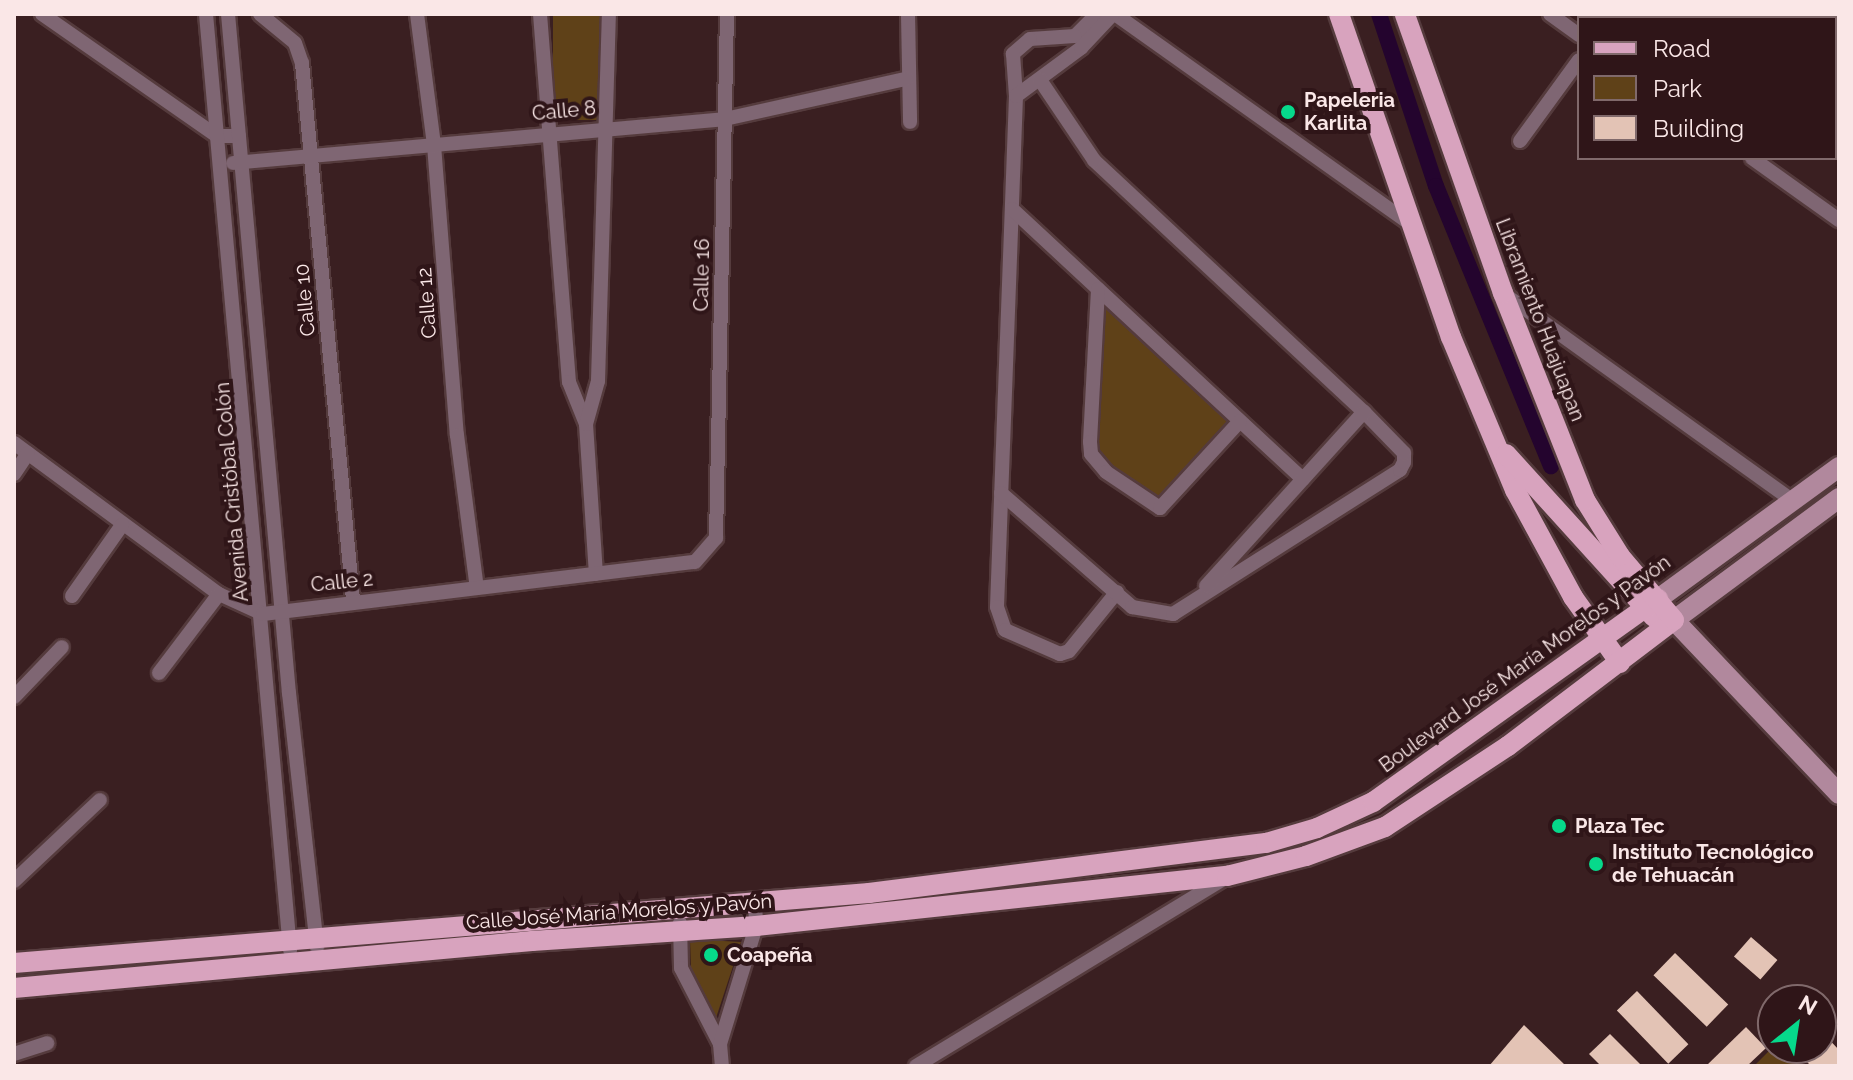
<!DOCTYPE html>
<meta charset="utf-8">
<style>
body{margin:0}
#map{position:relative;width:1853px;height:1080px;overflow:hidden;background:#3a1f21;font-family:Raleway,sans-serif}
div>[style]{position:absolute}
.green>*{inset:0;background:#5f4118;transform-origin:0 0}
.canal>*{height:16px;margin:-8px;padding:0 8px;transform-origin:8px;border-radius:8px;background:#24042e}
.building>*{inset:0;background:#e3c3b5;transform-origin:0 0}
.roads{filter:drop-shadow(2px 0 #553b3d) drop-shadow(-2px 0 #553b3d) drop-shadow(0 2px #553b3d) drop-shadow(0 -2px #553b3d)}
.street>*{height:14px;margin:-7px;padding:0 7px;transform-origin:7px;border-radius:7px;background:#7f6673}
.secondary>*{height:20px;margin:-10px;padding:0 10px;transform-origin:10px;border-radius:10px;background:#b1889d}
.primary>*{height:20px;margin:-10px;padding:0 10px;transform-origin:10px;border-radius:10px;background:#d8a3be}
.dots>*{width:22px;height:22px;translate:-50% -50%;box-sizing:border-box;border:4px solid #2f1518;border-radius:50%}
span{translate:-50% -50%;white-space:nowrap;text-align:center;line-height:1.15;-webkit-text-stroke:8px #2f1518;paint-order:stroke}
.poi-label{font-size:20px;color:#fae7e7;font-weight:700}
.left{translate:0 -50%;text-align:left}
.street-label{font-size:20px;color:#fae7e7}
.frame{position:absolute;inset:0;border:16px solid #fae7e7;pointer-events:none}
.legend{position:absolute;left:1577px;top:16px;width:260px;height:144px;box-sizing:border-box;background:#2f1518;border:2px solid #80696b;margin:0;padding:10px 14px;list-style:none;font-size:24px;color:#fae7e7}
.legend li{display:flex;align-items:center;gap:16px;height:40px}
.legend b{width:40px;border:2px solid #80696b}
.north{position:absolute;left:1757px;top:984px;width:80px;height:80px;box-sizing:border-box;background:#2f1518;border:2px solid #80696b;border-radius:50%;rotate:30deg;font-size:22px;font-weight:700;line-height:32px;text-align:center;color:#fae7e7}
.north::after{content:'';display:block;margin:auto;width:28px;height:36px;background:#06d98b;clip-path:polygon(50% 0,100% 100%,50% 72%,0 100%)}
</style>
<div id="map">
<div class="green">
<i style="left:553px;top:14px;width:48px;height:106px"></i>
<i style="clip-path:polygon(1102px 303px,1233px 422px,1157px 503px,1095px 451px)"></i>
<i style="clip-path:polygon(690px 939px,741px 942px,716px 1018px,691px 968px)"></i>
<i style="clip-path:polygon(1773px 1047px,1783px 1048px,1801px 1066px,1754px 1066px)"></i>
</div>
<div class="canal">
<i style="left:1379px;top:14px;width:181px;rotate:71.7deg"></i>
<i style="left:1436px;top:186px;width:303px;rotate:67.7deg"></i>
</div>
<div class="building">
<i style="left:1751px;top:937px;width:35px;height:26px;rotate:41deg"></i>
<i style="left:1675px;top:953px;width:74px;height:31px;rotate:44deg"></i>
<i style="left:1637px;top:991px;width:74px;height:28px;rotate:46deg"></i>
<i style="clip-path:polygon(1773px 1002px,1773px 1027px,1760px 1015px)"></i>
<i style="clip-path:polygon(1524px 1025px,1566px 1066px,1489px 1066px)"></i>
<i style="clip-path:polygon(1746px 1027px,1766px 1048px,1747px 1066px,1706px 1066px)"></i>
<i style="clip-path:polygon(1821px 1031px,1839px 1050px,1839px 1066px,1811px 1066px,1793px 1048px,1821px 1048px)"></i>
<i style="clip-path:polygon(1610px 1034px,1642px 1066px,1601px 1066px,1589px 1054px)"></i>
</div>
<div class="roads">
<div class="street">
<i style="left:42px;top:14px;width:213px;rotate:34.9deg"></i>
<i style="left:217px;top:136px;width:22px"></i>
<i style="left:206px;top:14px;width:940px;rotate:84.87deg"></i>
<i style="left:228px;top:14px;width:682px;rotate:84.87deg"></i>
<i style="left:289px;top:693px;width:256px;rotate:83.7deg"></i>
<i style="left:260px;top:14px;width:45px;rotate:39.6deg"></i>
<i style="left:295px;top:43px;width:21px;rotate:71deg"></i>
<i style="left:302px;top:63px;width:539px;rotate:84.57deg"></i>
<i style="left:417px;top:14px;width:132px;rotate:82.6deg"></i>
<i style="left:434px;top:145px;width:291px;rotate:85.5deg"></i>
<i style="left:457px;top:435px;width:154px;rotate:82.6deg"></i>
<i style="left:540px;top:14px;width:369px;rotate:85.5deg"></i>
<i style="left:569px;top:382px;width:45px;rotate:68deg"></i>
<i style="left:586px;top:424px;width:150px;rotate:86.2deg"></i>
<i style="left:908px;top:14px;width:108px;rotate:88.9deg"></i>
<i style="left:1097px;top:14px;width:31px;rotate:135deg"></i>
<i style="left:1075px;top:36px;width:45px;rotate:176.2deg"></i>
<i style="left:1030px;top:39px;width:23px;rotate:139deg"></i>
<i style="left:1013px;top:54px;width:42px;rotate:85.9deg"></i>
<i style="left:1016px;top:96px;width:511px;rotate:92.13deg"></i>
<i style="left:997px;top:607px;width:24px;rotate:71deg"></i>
<i style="left:1005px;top:630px;width:60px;rotate:23.6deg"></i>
<i style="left:1060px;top:654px;width:9px;rotate:-18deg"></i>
<i style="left:1069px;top:651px;width:76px;rotate:-50.9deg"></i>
<i style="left:1115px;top:14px;width:363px;rotate:35.4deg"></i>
<i style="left:1550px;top:14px;width:36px;rotate:36deg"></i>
<i style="left:1016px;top:96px;width:81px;rotate:-36.4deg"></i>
<i style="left:1081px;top:48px;width:47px;rotate:-46.7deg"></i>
<i style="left:1520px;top:141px;width:100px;rotate:-53.9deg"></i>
<i style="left:1752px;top:158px;width:107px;rotate:35.5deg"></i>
<i style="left:233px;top:163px;width:494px;rotate:-5.1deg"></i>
<i style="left:725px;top:119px;width:185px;rotate:-12.5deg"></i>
<i style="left:1012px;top:209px;width:397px;rotate:42.9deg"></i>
<i style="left:1098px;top:289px;width:153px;rotate:93deg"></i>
<i style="left:1090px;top:442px;width:12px;rotate:85deg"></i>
<i style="left:1091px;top:454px;width:23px;rotate:50deg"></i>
<i style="left:1106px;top:472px;width:65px;rotate:33.7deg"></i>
<i style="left:1160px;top:508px;width:118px;rotate:-47.4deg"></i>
<i style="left:1504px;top:294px;width:355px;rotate:35.6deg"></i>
<i style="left:586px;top:424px;width:45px;rotate:-74.4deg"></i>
<i style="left:598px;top:381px;width:367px;rotate:-88.3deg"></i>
<i style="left:14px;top:443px;width:255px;rotate:36.4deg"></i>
<i style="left:219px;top:594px;width:48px;rotate:24.4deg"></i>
<i style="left:263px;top:614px;width:435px;rotate:-6.9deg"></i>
<i style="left:695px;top:562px;width:32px;rotate:-49deg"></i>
<i style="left:716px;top:538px;width:524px;rotate:-88.8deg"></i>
<i style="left:14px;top:474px;width:25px;rotate:-56deg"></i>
<i style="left:1001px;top:493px;width:174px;rotate:41deg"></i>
<i style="left:1132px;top:607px;width:42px;rotate:9.7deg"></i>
<i style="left:1173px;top:614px;width:269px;rotate:-32.4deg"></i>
<i style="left:1400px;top:470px;width:9px;rotate:-63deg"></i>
<i style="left:1404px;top:462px;width:9px;rotate:-90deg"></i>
<i style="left:1404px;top:453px;width:57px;rotate:-134.3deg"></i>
<i style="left:1364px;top:412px;width:369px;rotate:-137deg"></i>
<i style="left:1094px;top:160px;width:97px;rotate:-124deg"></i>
<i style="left:1206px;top:586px;width:235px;rotate:-47.8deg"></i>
<i style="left:72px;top:596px;width:87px;rotate:-54.8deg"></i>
<i style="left:159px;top:673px;width:99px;rotate:-52.8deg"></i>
<i style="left:14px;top:697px;width:69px;rotate:-46.2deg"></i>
<i style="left:14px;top:881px;width:118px;rotate:-43.3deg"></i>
<i style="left:680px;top:923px;width:45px;rotate:88.7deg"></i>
<i style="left:681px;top:968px;width:85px;rotate:62.8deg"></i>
<i style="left:720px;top:1044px;width:22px;rotate:85deg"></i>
<i style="left:720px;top:1044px;width:123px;rotate:-73deg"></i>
<i style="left:756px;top:926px;width:23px;rotate:-92deg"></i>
<i style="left:14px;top:1054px;width:35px;rotate:-18deg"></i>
<i style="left:916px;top:1066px;width:359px;rotate:-31.3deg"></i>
</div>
<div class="secondary">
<i style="left:1839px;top:498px;width:205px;rotate:143.5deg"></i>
<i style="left:1674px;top:620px;width:240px;rotate:46.5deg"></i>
<i style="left:1658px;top:599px;width:224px;rotate:-36.1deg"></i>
</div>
<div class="primary">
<i style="left:1339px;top:14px;width:342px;rotate:70.9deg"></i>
<i style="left:1451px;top:337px;width:166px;rotate:67.3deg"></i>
<i style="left:1515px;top:490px;width:122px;rotate:61.5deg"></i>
<i style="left:1573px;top:597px;width:81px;rotate:54.5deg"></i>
<i style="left:1506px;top:454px;width:220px;rotate:47.8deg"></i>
<i style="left:14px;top:963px;width:858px;rotate:-4.68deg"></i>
<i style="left:869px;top:893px;width:400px;rotate:-7.2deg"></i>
<i style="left:1266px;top:843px;width:53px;rotate:-16.4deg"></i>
<i style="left:1317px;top:828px;width:62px;rotate:-24.9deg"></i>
<i style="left:1373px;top:802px;width:350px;rotate:-35.5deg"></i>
<i style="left:14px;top:988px;width:520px;rotate:-5.18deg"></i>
<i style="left:532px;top:941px;width:225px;rotate:-3.8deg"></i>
<i style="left:756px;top:926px;width:474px;rotate:-6.1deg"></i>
<i style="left:1227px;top:876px;width:81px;rotate:-14.2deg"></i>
<i style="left:1306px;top:856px;width:84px;rotate:-20.2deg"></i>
<i style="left:1385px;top:827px;width:147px;rotate:-33.4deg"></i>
<i style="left:1508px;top:746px;width:208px;rotate:-37.2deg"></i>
<i style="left:1674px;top:620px;width:84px;rotate:-130.2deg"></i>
<i style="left:1620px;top:556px;width:66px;rotate:-122deg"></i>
<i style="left:1585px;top:500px;width:223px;rotate:-111.6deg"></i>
<i style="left:1503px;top:293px;width:296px;rotate:-109.4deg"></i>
</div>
</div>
<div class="dots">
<i style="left:1288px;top:112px;background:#06d98b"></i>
<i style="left:1559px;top:826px;background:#06d98b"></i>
<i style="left:1596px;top:864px;background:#06d98b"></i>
<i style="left:711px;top:955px;background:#06d98b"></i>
</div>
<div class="poi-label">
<span class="left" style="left:1304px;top:112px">Papeleria<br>Karlita</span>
<span class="left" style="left:1575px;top:826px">Plaza Tec</span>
<span class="left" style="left:1612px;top:864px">Instituto Tecnológico<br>de Tehuacán</span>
<span class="left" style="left:727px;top:955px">Coapeña</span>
</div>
<div class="street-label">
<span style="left:564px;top:111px;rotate:-5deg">Calle 8</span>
<span style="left:702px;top:275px;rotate:-89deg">Calle 16</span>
<span style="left:305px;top:300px;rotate:-95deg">Calle 10</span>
<span style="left:427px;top:303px;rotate:-94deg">Calle 12</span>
<span style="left:1540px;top:320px;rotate:69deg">Libramiento Huajuapan</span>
<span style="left:232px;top:492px;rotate:-95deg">Avenida Cristóbal Colón</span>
<span style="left:342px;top:582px;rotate:-6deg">Calle 2</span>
<span style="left:1525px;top:664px;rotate:-36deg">Boulevard José María Morelos y Pavón</span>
<span style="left:619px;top:912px;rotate:-4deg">Calle José María Morelos y Pavón</span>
</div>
<div class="frame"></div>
<ul class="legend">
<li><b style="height:10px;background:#d8a3be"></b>Road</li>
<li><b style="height:22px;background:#5f4118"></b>Park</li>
<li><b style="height:22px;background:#e3c3b5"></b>Building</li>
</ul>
<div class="north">N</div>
</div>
